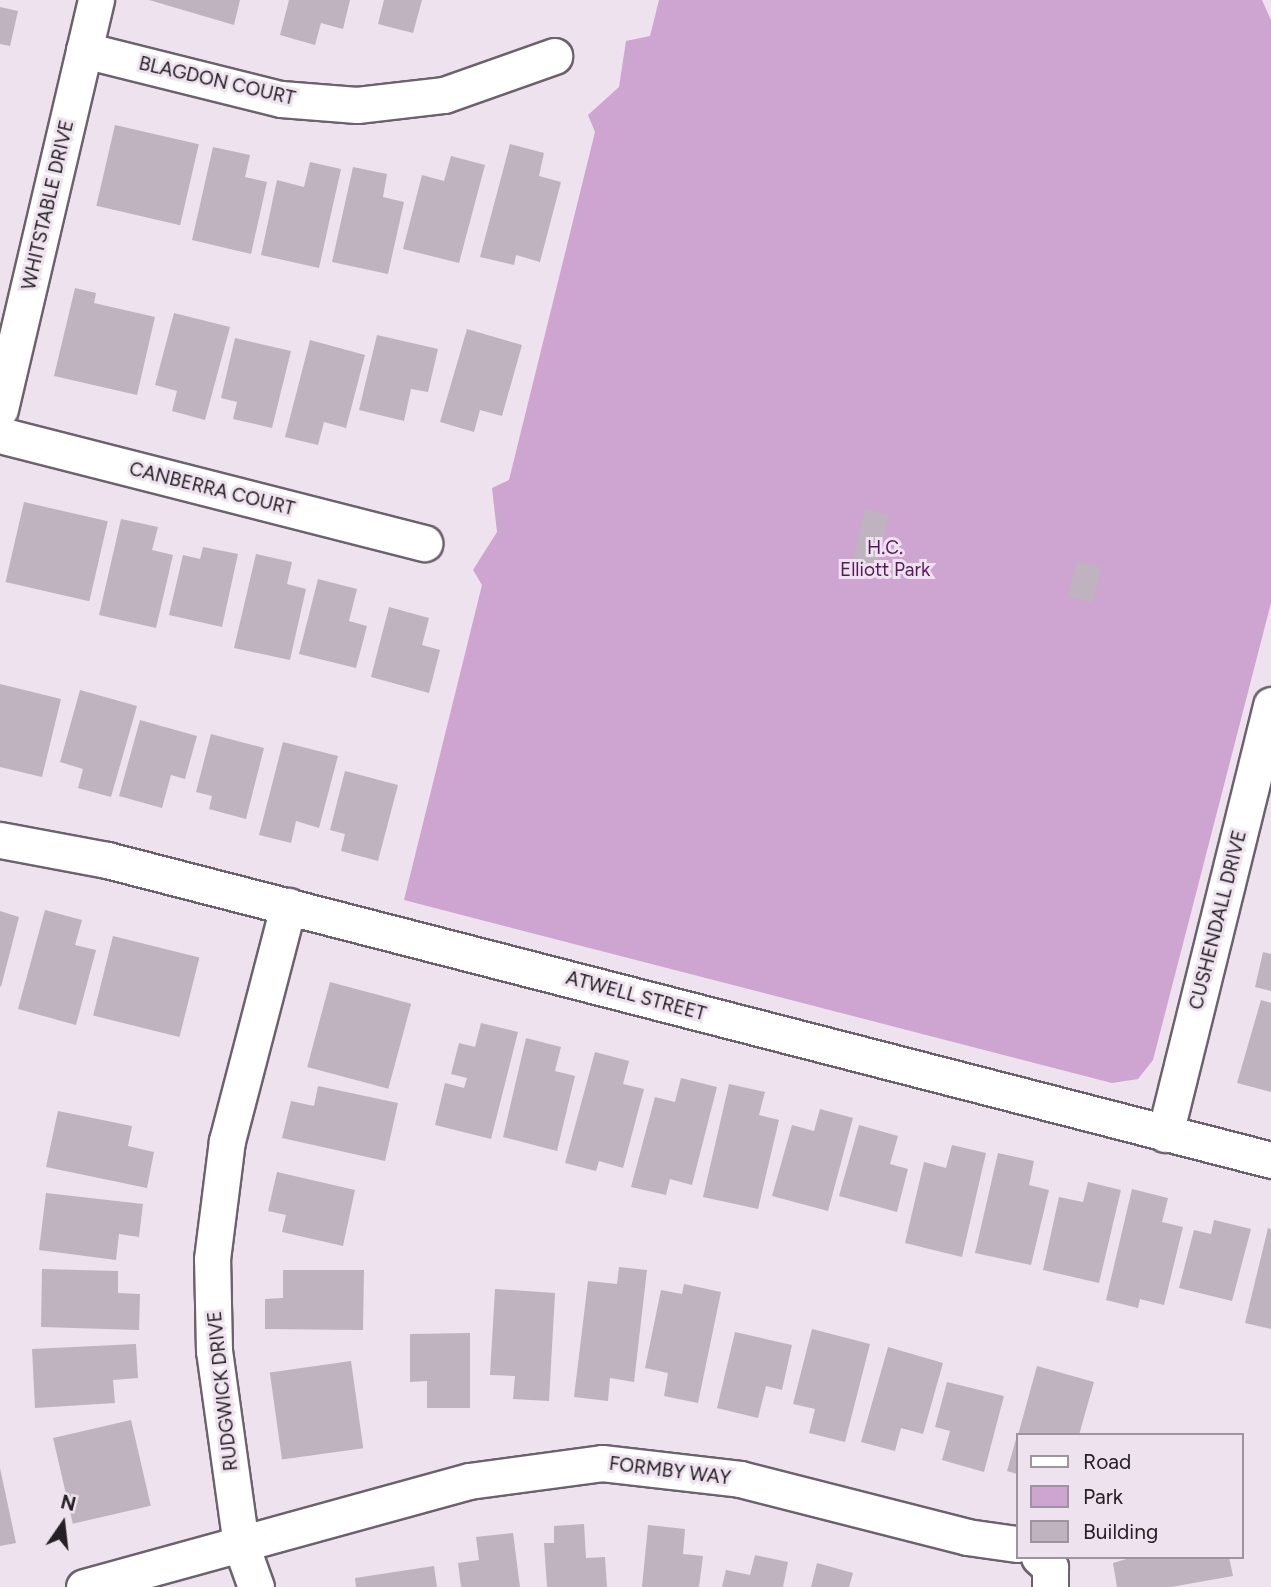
<!DOCTYPE html>
<style>
body{margin:0}
#map{position:relative;width:1271px;height:1587px;overflow:hidden;background:#eee2ee;font-family:Figtree,sans-serif}
div>[style]{position:absolute}
.green>*{inset:0;background:#cea4d0}
.building>*{inset:0;background:#beb3bf;transform-origin:0 0}
.roads{filter:drop-shadow(2px 0 #6c626d) drop-shadow(-2px 0 #6c626d) drop-shadow(0 2px #6c626d) drop-shadow(0 -2px #6c626d)}
.street>*{height:35px;margin:-17.5px;padding:0 17.5px;transform-origin:17.5px;border-radius:17.5px;background:#fff}
span{translate:-50% -50%;white-space:nowrap;text-align:center;line-height:1.15;-webkit-text-stroke:6px #eee2ee;paint-order:stroke}
.street-label{font-size:19px;color:#252025}
.park-label{font-size:19px;color:#54195a}
.legend{position:absolute;left:1016px;top:1433px;width:228px;height:126px;box-sizing:border-box;background:#eee2ee;border:2px solid #9e949e;margin:0;padding:9px 12px;list-style:none;font-size:21px;color:#252025}
.legend li{display:flex;align-items:center;gap:14px;height:35px}
.legend b{width:35px;border:2px solid #9e949e}
.north{position:absolute;left:28px;top:1489px;width:70px;height:70px;-webkit-text-stroke:5px #eee2ee;paint-order:stroke;rotate:14deg;font-size:19px;font-weight:700;line-height:28px;text-align:center;color:#252025}
.north::after{content:'';display:block;margin:auto;width:24px;height:32px;background:#252025;clip-path:polygon(50% 0,100% 100%,50% 72%,0 100%)}
</style>
<div id="map">
<div class="green">
<i style="clip-path:polygon(659px 0,1262px 0,1271px 20px,1271px 603px,1153px 1060px,1138px 1079px,1112px 1083px,404px 900px,482px 585px,473px 570px,497px 532px,492px 488px,509px 480px,595px 132px,588px 115px,619px 87px,626px 41px,650px 36px)"></i>
</div>
<div class="building">
<i style="clip-path:polygon(149px 0,240px 0,234px 25px)"></i>
<i style="clip-path:polygon(289px 0,350px 0,343px 29px,321px 23px,315px 45px,280px 35px)"></i>
<i style="clip-path:polygon(384px 0,422px 0,413px 33px,378px 24px)"></i>
<i style="clip-path:polygon(0 7px,18px 11px,10px 46px,0 44px)"></i>
<i style="left:115px;top:125px;width:86px;height:83px;rotate:13deg"></i>
<i style="clip-path:polygon(510px 144px,544px 153px,539px 176px,561px 182px,540px 262px,516px 255px,514px 265px,480px 257px)"></i>
<i style="clip-path:polygon(213px 147px,250px 155px,245px 177px,267px 182px,251px 254px,192px 240px)"></i>
<i style="clip-path:polygon(451px 156px,485px 165px,459px 263px,403px 249px,422px 175px,444px 181px)"></i>
<i style="clip-path:polygon(310px 162px,341px 169px,319px 268px,261px 255px,277px 180px,304px 187px)"></i>
<i style="clip-path:polygon(353px 167px,387px 174px,383px 197px,404px 202px,388px 274px,332px 262px)"></i>
<i style="clip-path:polygon(75px 288px,96px 293px,94px 303px,155px 317px,137px 395px,54px 376px)"></i>
<i style="clip-path:polygon(174px 313px,230px 327px,205px 420px,172px 411px,177px 391px,155px 385px)"></i>
<i style="clip-path:polygon(467px 329px,522px 345px,502px 416px,480px 410px,474px 432px,440px 422px)"></i>
<i style="clip-path:polygon(377px 335px,438px 349px,428px 392px,411px 389px,404px 421px,359px 410px)"></i>
<i style="clip-path:polygon(235px 338px,291px 351px,272px 428px,233px 419px,237px 402px,221px 398px)"></i>
<i style="clip-path:polygon(310px 340px,365px 355px,346px 428px,324px 422px,318px 445px,285px 437px)"></i>
<i style="left:24px;top:502px;width:86px;height:82px;rotate:13deg"></i>
<i style="left:865px;top:509px;width:25px;height:54px;rotate:14deg"></i>
<i style="clip-path:polygon(121px 519px,158px 527px,152px 550px,173px 555px,156px 628px,99px 615px)"></i>
<i style="clip-path:polygon(203px 547px,238px 554px,222px 627px,169px 615px,183px 555px,200px 559px)"></i>
<i style="clip-path:polygon(256px 554px,292px 562px,287px 584px,306px 589px,290px 660px,234px 648px)"></i>
<i style="left:1077px;top:561px;width:25px;height:37px;rotate:14deg"></i>
<i style="clip-path:polygon(318px 579px,357px 589px,349px 621px,367px 626px,356px 668px,299px 654px)"></i>
<i style="clip-path:polygon(389px 607px,429px 618px,422px 645px,440px 650px,429px 693px,371px 677px)"></i>
<i style="clip-path:polygon(0 684px,61px 699px,42px 777px,0 767px)"></i>
<i style="clip-path:polygon(80px 690px,137px 706px,111px 797px,78px 788px,83px 769px,60px 762px)"></i>
<i style="clip-path:polygon(140px 720px,197px 736px,185px 779px,171px 775px,162px 808px,119px 796px)"></i>
<i style="clip-path:polygon(211px 734px,264px 748px,246px 819px,209px 809px,212px 796px,196px 792px)"></i>
<i style="clip-path:polygon(283px 742px,338px 756px,319px 828px,296px 821px,291px 843px,259px 835px)"></i>
<i style="clip-path:polygon(345px 771px,398px 785px,378px 861px,341px 851px,345px 834px,330px 830px)"></i>
<i style="clip-path:polygon(45px 910px,82px 920px,75px 945px,96px 950px,76px 1025px,18px 1009px)"></i>
<i style="clip-path:polygon(0 911px,19px 917px,1px 987px,0 986px)"></i>
<i style="left:113px;top:936px;width:89px;height:82px;rotate:14deg"></i>
<i style="clip-path:polygon(1263px 952px,1271px 954px,1271px 991px,1255px 987px)"></i>
<i style="left:330px;top:982px;width:84px;height:88px;rotate:15deg"></i>
<i style="clip-path:polygon(1261px 1000px,1271px 1003px,1271px 1092px,1237px 1083px)"></i>
<i style="clip-path:polygon(481px 1023px,518px 1032px,491px 1139px,435px 1125px,445px 1083px,464px 1088px,467px 1078px,451px 1074px,459px 1043px,475px 1047px)"></i>
<i style="clip-path:polygon(526px 1038px,561px 1047px,555px 1071px,575px 1076px,557px 1151px,503px 1137px)"></i>
<i style="clip-path:polygon(595px 1052px,629px 1061px,623px 1084px,644px 1089px,623px 1168px,599px 1161px,596px 1171px,565px 1163px)"></i>
<i style="clip-path:polygon(681px 1078px,717px 1087px,692px 1185px,670px 1179px,666px 1195px,631px 1187px,655px 1097px,675px 1102px)"></i>
<i style="clip-path:polygon(729px 1084px,765px 1092px,759px 1115px,779px 1120px,758px 1209px,703px 1197px)"></i>
<i style="clip-path:polygon(318px 1086px,398px 1103px,385px 1161px,282px 1138px,291px 1101px,314px 1106px)"></i>
<i style="clip-path:polygon(820px 1109px,853px 1118px,828px 1211px,772px 1196px,792px 1125px,814px 1131px)"></i>
<i style="clip-path:polygon(58px 1111px,132px 1126px,128px 1146px,154px 1152px,147px 1188px,46px 1167px)"></i>
<i style="clip-path:polygon(859px 1125px,898px 1136px,890px 1164px,908px 1169px,897px 1212px,839px 1196px)"></i>
<i style="clip-path:polygon(952px 1145px,986px 1153px,962px 1257px,905px 1243px,924px 1162px,946px 1168px)"></i>
<i style="clip-path:polygon(998px 1153px,1034px 1161px,1029px 1185px,1049px 1190px,1031px 1265px,975px 1253px)"></i>
<i style="clip-path:polygon(277px 1172px,355px 1190px,343px 1246px,282px 1232px,286px 1215px,268px 1211px)"></i>
<i style="clip-path:polygon(1088px 1182px,1121px 1190px,1099px 1283px,1043px 1270px,1059px 1197px,1083px 1202px)"></i>
<i style="clip-path:polygon(1132px 1189px,1168px 1198px,1162px 1222px,1183px 1227px,1164px 1305px,1140px 1299px,1138px 1308px,1106px 1300px)"></i>
<i style="clip-path:polygon(46px 1193px,143px 1204px,139px 1237px,119px 1234px,116px 1260px,39px 1250px)"></i>
<i style="clip-path:polygon(1214px 1220px,1251px 1229px,1232px 1301px,1179px 1288px,1194px 1230px,1211px 1234px)"></i>
<i style="clip-path:polygon(1268px 1228px,1271px 1229px,1271px 1329px,1245px 1323px)"></i>
<i style="clip-path:polygon(619px 1267px,647px 1270px,634px 1382px,610px 1378px,608px 1401px,574px 1397px,588px 1281px,617px 1284px)"></i>
<i style="clip-path:polygon(42px 1269px,118px 1271px,118px 1293px,140px 1294px,139px 1330px,41px 1327px)"></i>
<i style="clip-path:polygon(283px 1270px,364px 1270px,363px 1330px,265px 1329px,265px 1299px,283px 1298px)"></i>
<i style="clip-path:polygon(684px 1284px,721px 1292px,698px 1403px,664px 1396px,668px 1373px,645px 1368px,661px 1290px,682px 1294px)"></i>
<i style="clip-path:polygon(495px 1289px,555px 1293px,549px 1401px,513px 1399px,515px 1376px,490px 1375px)"></i>
<i style="clip-path:polygon(812px 1329px,870px 1344px,845px 1442px,809px 1433px,815px 1409px,793px 1404px)"></i>
<i style="clip-path:polygon(735px 1332px,792px 1345px,782px 1390px,766px 1386px,758px 1418px,717px 1408px)"></i>
<i style="clip-path:polygon(470px 1333px,470px 1408px,427px 1408px,427px 1381px,410px 1382px,410px 1334px)"></i>
<i style="clip-path:polygon(136px 1344px,138px 1378px,113px 1380px,115px 1403px,35px 1408px,32px 1349px)"></i>
<i style="clip-path:polygon(888px 1347px,943px 1363px,923px 1434px,901px 1428px,895px 1451px,861px 1442px)"></i>
<i style="left:351px;top:1361px;width:88px;height:82px;rotate:82deg"></i>
<i style="clip-path:polygon(1037px 1366px,1094px 1382px,1079px 1435px,1018px 1435px)"></i>
<i style="clip-path:polygon(947px 1382px,1004px 1396px,984px 1472px,942px 1460px,950px 1431px,935px 1427px)"></i>
<i style="left:131px;top:1420px;width:88px;height:80px;rotate:77deg"></i>
<i style="clip-path:polygon(1016px 1439px,1017px 1439px,1017px 1474px,1007px 1471px)"></i>
<i style="clip-path:polygon(0 1468px,16px 1543px,0 1546px)"></i>
<i style="clip-path:polygon(584px 1524px,586px 1558px,605px 1557px,607px 1587px,547px 1587px,544px 1543px,554px 1543px,554px 1526px)"></i>
<i style="clip-path:polygon(648px 1525px,685px 1529px,683px 1554px,703px 1556px,699px 1587px,642px 1587px)"></i>
<i style="clip-path:polygon(513px 1533px,520px 1587px,461px 1587px,458px 1563px,479px 1560px,476px 1537px)"></i>
<i style="clip-path:polygon(755px 1555px,788px 1562px,783px 1587px,722px 1587px,726px 1570px,750px 1575px)"></i>
<i style="clip-path:polygon(1133px 1557px,1229px 1557px,1233px 1576px,1171px 1587px,1117px 1587px,1113px 1563px)"></i>
<i style="clip-path:polygon(817px 1563px,853px 1573px,849px 1587px,811px 1587px)"></i>
<i style="clip-path:polygon(434px 1566px,437px 1587px,356px 1587px,355px 1578px)"></i>
</div>
<div class="roads">
<div class="street">
<i style="left:84px;top:50px;width:203px;rotate:14deg"></i>
<i style="left:281px;top:99px;width:76px;rotate:4.5deg"></i>
<i style="left:357px;top:105px;width:88px;rotate:-6.6deg"></i>
<i style="left:444px;top:95px;width:117px;rotate:-19.5deg"></i>
<i style="left:0;top:409px;width:420px;rotate:-76.8deg"></i>
<i style="left:0;top:435px;width:438px;rotate:14.3deg"></i>
<i style="left:0;top:840px;width:109px;rotate:10.6deg"></i>
<i style="left:107px;top:860px;width:1202px;rotate:14.45deg"></i>
<i style="left:1165px;top:1134px;width:442px;rotate:-76.1deg"></i>
<i style="left:1039px;top:1557px;width:15px;rotate:42deg"></i>
<i style="left:1050px;top:1567px;width:20px;rotate:90deg"></i>
<i style="left:84px;top:1587px;width:399px;rotate:-15.4deg"></i>
<i style="left:469px;top:1481px;width:134px;rotate:-7.7deg"></i>
<i style="left:602px;top:1463px;width:139px;rotate:6.6deg"></i>
<i style="left:740px;top:1479px;width:234px;rotate:14.3deg"></i>
<i style="left:967px;top:1537px;width:50px;rotate:8deg"></i>
<i style="left:256px;top:1587px;width:45px;rotate:-109.7deg"></i>
<i style="left:241px;top:1545px;width:196px;rotate:-97.9deg"></i>
<i style="left:214px;top:1351px;width:92px;rotate:-91.2deg"></i>
<i style="left:212px;top:1259px;width:119px;rotate:-82.8deg"></i>
<i style="left:227px;top:1141px;width:243px;rotate:-75.4deg"></i>
</div>
</div>
<div class="street-label">
<span style="left:217px;top:81px;rotate:13deg">BLAGDON COURT</span>
<span style="left:48px;top:205px;rotate:-77deg">WHITSTABLE DRIVE</span>
<span style="left:212px;top:489px;rotate:14deg">CANBERRA COURT</span>
<span style="left:1218px;top:920px;rotate:-76deg">CUSHENDALL DRIVE</span>
<span style="left:636px;top:996px;rotate:15deg">ATWELL STREET</span>
<span style="left:223px;top:1391px;rotate:-96deg">RUDGWICK DRIVE</span>
<span style="left:670px;top:1471px;rotate:7deg">FORMBY WAY</span>
</div>
<div class="park-label">
<span style="left:885px;top:559px">H.C.<br>Elliott Park</span>
</div>
<ul class="legend">
<li><b style="height:9px;background:#fff"></b>Road</li>
<li><b style="height:19px;background:#cea4d0"></b>Park</li>
<li><b style="height:19px;background:#beb3bf"></b>Building</li>
</ul>
<div class="north">N</div>
</div>
